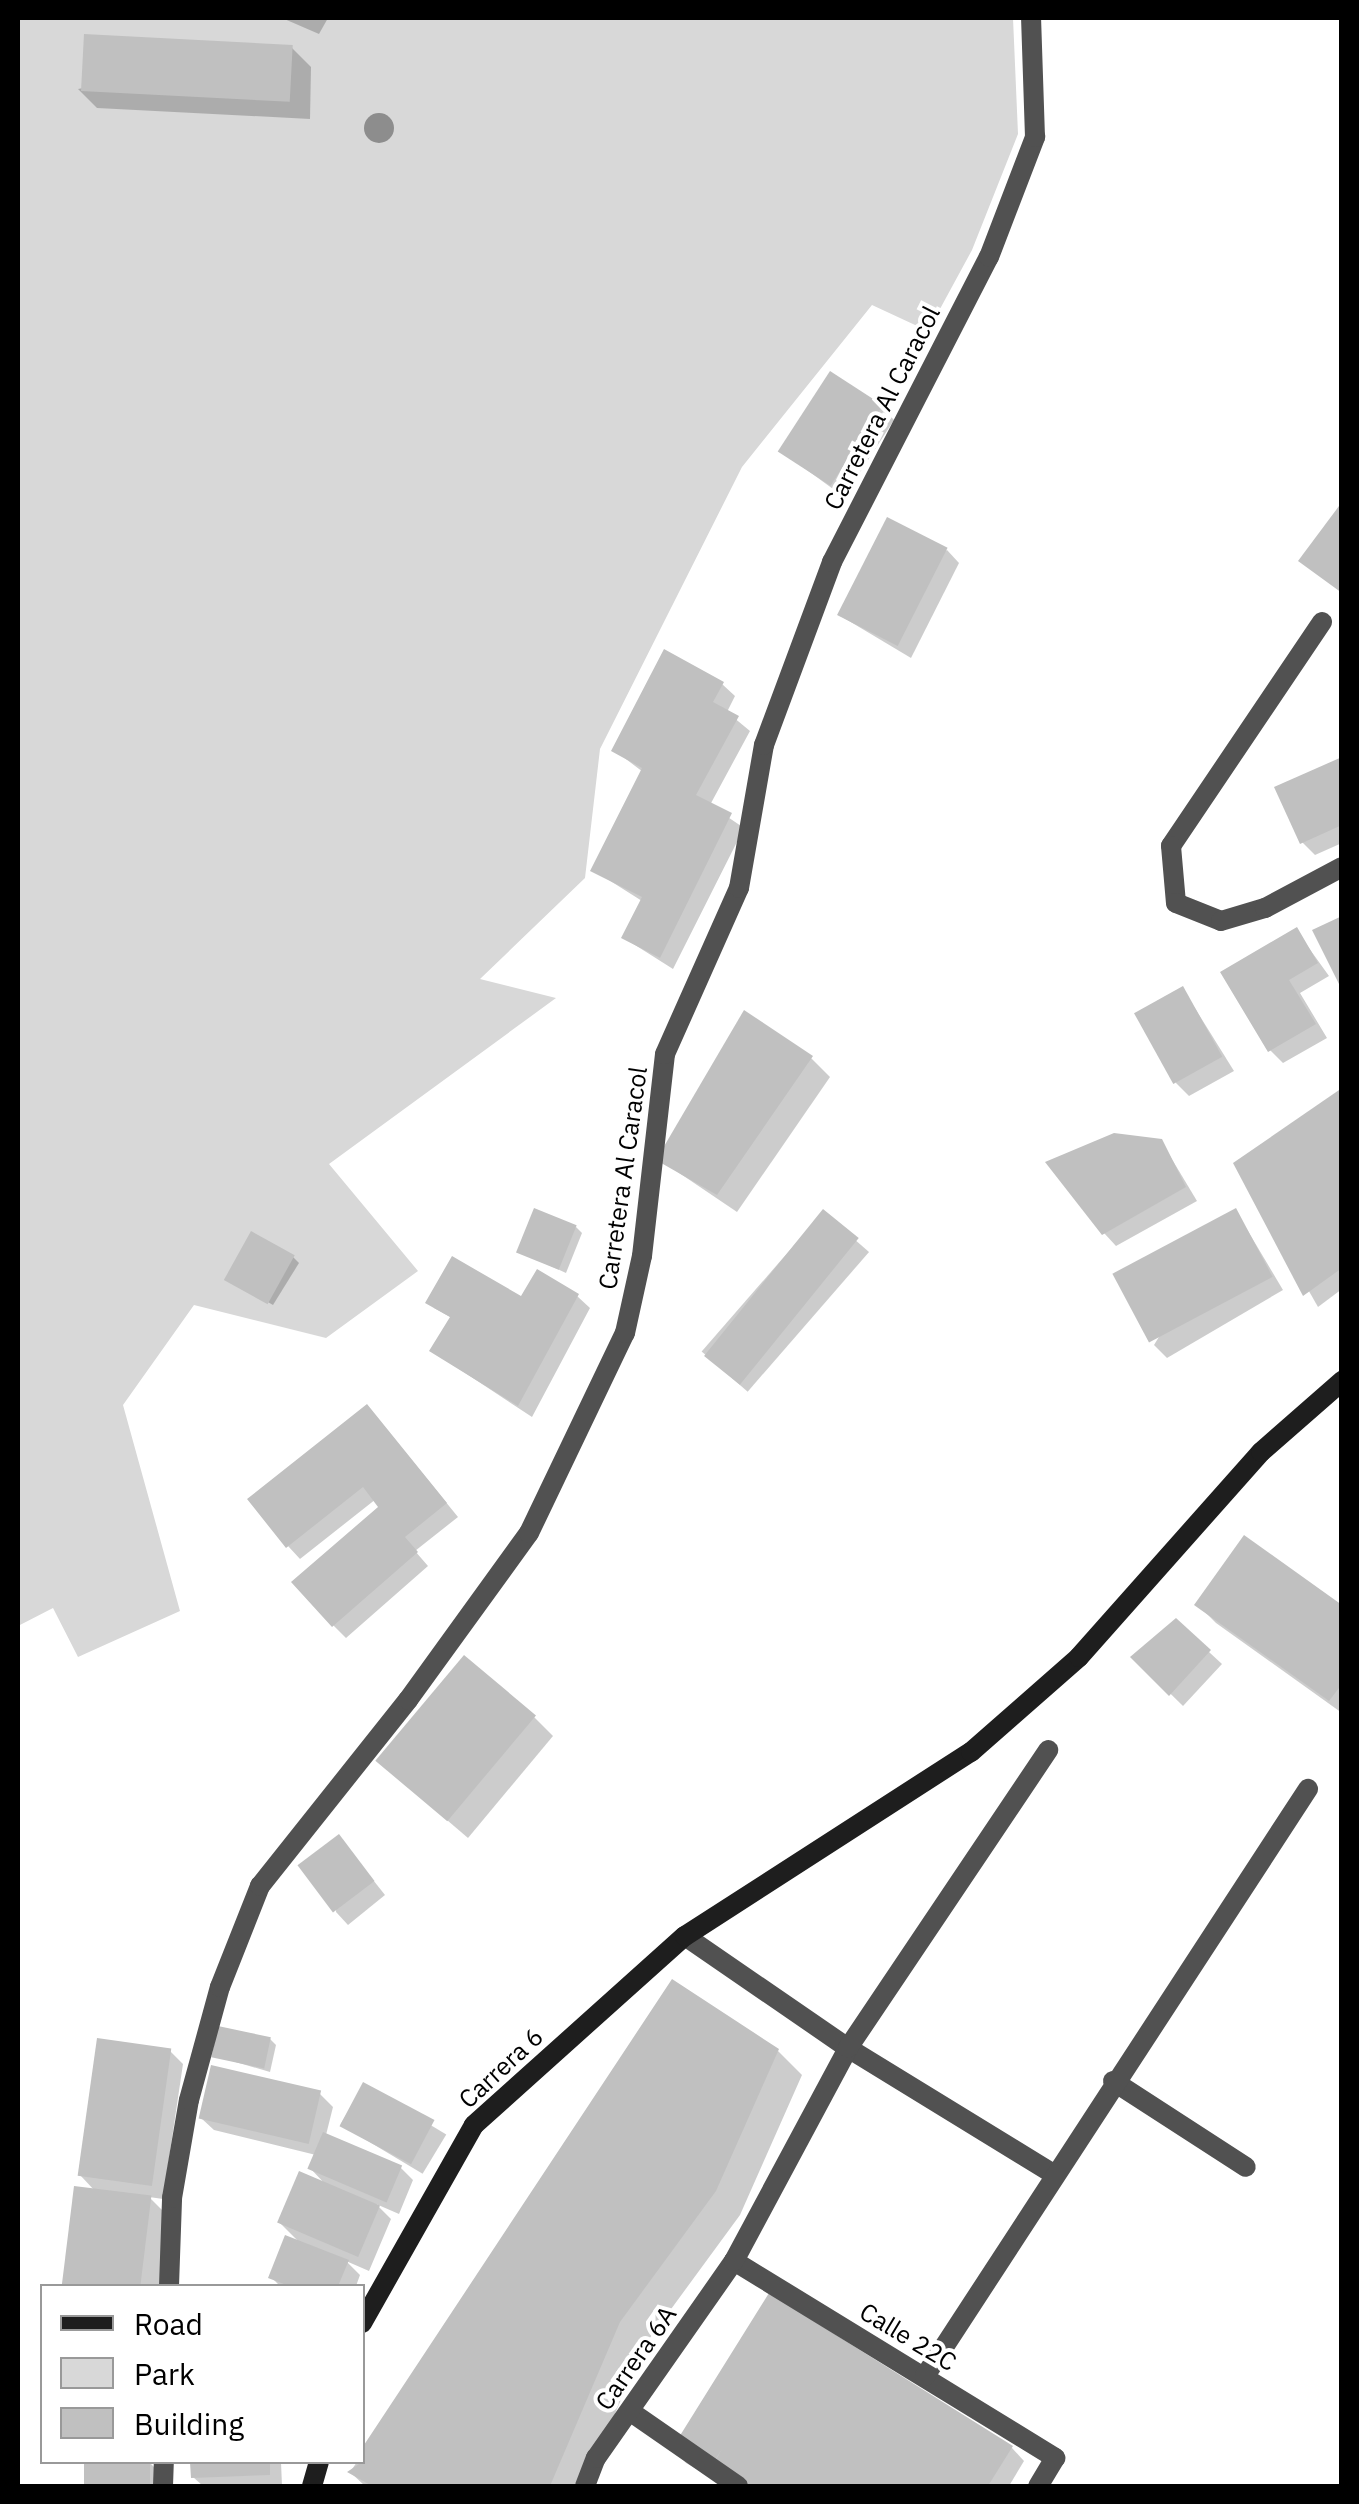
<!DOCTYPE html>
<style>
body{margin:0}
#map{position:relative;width:1359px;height:2504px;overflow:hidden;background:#fff;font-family:"IBM Plex Sans",sans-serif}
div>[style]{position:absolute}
.green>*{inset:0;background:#d8d8d8}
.shadow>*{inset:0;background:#0003;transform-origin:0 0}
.building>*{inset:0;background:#c0c0c0;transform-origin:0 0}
.lane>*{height:20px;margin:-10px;padding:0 10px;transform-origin:10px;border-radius:10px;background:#515151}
.street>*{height:20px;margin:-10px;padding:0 10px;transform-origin:10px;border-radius:10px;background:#515151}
.secondary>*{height:20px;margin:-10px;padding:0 10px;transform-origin:10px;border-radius:10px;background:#1e1e1e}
.trees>*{width:30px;height:30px;margin:-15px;border-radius:50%;background:#8d8d8d}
span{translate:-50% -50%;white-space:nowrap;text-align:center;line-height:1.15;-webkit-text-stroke:8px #fff;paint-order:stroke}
.street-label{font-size:25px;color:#000}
.frame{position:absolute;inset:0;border:20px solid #000;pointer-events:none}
.legend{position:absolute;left:40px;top:2284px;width:325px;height:180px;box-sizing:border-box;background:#fff;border:2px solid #999;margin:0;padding:12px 18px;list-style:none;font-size:30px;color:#000}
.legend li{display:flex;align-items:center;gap:20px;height:50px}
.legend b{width:50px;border:2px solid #999}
</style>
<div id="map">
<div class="green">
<i style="clip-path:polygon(18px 18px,1013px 18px,1018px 134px,972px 250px,928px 331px,872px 305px,742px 467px,600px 749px,585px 878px,480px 979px,556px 998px,329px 1164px,418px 1271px,326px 1338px,194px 1305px,123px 1405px,180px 1611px,78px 1657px,53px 1608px,18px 1626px)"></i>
</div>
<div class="shadow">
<i style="clip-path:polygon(282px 18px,328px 18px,319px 34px)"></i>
<i style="clip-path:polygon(292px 48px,311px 67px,310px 119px,97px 108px,78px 89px)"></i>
<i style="clip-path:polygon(882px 407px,894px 420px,844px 497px,781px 451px)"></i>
<i style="clip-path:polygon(947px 550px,959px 563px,911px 658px,839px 615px)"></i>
<i style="clip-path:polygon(722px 684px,735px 696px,727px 712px,750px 731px,710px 805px,744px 828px,673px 969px,624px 938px,642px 901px,593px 870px,643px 772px,614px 750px)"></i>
<i style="clip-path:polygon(1342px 759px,1342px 843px,1315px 855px,1302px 842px)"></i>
<i style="clip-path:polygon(1296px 930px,1329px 976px,1300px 993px,1327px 1038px,1283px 1063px,1270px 1050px)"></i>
<i style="clip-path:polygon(1183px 989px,1234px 1071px,1189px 1096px,1176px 1083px)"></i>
<i style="clip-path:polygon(811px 1058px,830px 1077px,737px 1212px,660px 1160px)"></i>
<i style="clip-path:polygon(1342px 1091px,1342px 1289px,1318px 1307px,1236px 1163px)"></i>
<i style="clip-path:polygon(1161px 1141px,1197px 1201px,1116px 1246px,1104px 1233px)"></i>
<i style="clip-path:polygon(1236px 1211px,1283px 1290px,1167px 1358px,1154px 1345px)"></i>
<i style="left:823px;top:1212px;width:61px;height:185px;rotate:41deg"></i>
<i style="clip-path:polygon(576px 1227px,582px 1233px,566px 1273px,520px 1252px)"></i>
<i style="clip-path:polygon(293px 1257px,299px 1263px,273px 1305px,226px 1278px)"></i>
<i style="clip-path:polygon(577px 1296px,590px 1308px,532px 1417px,432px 1351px,452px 1318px,434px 1308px)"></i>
<i style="clip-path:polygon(379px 1420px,458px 1517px,415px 1551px,428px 1566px,346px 1638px,333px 1625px,382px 1507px,376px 1499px,300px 1559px,288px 1546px)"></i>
<i style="clip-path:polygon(1197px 1604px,1342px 1608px,1342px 1713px,1216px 1623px)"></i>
<i style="clip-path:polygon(1209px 1652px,1222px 1664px,1183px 1706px,1134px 1658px)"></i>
<i style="clip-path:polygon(534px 1717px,553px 1736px,468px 1838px,378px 1761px)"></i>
<i style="clip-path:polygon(339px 1837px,385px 1895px,348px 1925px,336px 1912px)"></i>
<i style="clip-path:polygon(270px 2039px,276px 2045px,270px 2072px,215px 2056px)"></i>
<i style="clip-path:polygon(170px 2051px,183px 2064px,163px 2199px,149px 2197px,168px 2216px,161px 2286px,66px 2286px,76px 2189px,95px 2191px,80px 2175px)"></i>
<i style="clip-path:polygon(778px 2051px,802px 2075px,740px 2215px,644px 2346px,584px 2486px,365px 2486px,350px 2472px,357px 2462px)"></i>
<i style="left:364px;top:2085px;width:96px;height:46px;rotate:31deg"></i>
<i style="clip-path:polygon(320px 2094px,333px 2107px,326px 2135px,400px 2167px,413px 2180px,399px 2214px,376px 2204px,391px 2219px,369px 2271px,346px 2261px,360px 2275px,356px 2286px,280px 2286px,271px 2277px,300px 2243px,280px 2223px,326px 2185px,310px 2168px,316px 2155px,214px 2130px,201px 2118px)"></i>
<i style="clip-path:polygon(769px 2297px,1012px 2448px,1024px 2461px,1009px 2486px,726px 2486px,686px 2463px,674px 2450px)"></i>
<i style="clip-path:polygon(87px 2462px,149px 2462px,162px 2475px,161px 2486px,84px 2486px)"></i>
<i style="clip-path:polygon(193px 2462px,281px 2462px,282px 2486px,203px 2486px,193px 2477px)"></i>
</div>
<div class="building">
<i style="left:84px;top:34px;width:209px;height:57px;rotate:3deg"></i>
<i style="left:830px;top:371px;width:63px;height:96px;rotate:33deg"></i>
<i style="clip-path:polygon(1342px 502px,1342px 593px,1298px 561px)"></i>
<i style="left:887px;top:517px;width:68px;height:110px;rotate:27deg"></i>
<i style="clip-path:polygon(664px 649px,724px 682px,713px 702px,739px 716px,696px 795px,732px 813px,660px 958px,621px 938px,642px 897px,590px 871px,642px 768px,611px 751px)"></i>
<i style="clip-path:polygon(1342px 757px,1342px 825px,1300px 844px,1274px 787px)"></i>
<i style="clip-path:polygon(1342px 916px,1342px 990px,1312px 930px)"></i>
<i style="clip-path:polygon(1297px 927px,1318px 963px,1289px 980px,1316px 1024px,1268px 1052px,1220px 972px)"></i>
<i style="left:1183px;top:986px;width:81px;height:56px;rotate:61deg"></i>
<i style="clip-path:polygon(744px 1010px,813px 1056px,717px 1195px,656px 1160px)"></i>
<i style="clip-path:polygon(1342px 1088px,1342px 1268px,1303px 1296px,1233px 1163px)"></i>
<i style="clip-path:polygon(1114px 1133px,1162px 1139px,1186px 1187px,1102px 1235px,1045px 1162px)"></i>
<i style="left:534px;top:1208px;width:46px;height:48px;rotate:22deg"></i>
<i style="left:1236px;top:1208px;width:78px;height:140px;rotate:62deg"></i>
<i style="left:823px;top:1209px;width:46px;height:189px;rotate:39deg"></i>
<i style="left:251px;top:1231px;width:50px;height:56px;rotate:29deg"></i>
<i style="clip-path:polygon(452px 1256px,521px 1296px,537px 1269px,579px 1294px,518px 1406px,429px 1351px,450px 1317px,425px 1303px)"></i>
<i style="clip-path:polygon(367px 1404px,447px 1503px,405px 1537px,418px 1552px,332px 1627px,291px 1582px,378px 1507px,363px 1487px,286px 1548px,247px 1499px)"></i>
<i style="clip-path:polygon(1244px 1535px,1342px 1605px,1342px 1684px,1329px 1701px,1194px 1605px)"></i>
<i style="clip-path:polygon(1176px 1618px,1211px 1650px,1169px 1696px,1130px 1657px)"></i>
<i style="left:464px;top:1655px;width:94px;height:138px;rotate:40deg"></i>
<i style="left:339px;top:1834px;width:59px;height:52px;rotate:53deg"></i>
<i style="clip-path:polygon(672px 1979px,779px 2049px,716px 2191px,620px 2322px,550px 2486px,372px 2486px,347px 2472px,362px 2462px,362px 2448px)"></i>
<i style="left:218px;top:2026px;width:54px;height:32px;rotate:12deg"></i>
<i style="left:97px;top:2038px;width:75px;height:139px;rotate:8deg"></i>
<i style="left:211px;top:2065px;width:113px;height:55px;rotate:13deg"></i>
<i style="left:363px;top:2082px;width:81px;height:50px;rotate:28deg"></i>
<i style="left:323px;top:2132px;width:86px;height:40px;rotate:23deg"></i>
<i style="left:299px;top:2171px;width:88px;height:56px;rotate:23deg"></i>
<i style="left:74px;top:2186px;width:78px;height:101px;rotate:7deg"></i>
<i style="clip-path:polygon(285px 2235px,349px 2260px,338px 2286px,289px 2286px,268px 2278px)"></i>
<i style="clip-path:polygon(769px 2293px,1013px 2446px,988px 2486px,733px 2486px,709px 2472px,722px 2449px,707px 2473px,671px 2450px)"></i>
<i style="left:84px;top:2462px;width:66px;height:24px"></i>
<i style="clip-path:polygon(190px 2462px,270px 2462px,270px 2475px,191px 2478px)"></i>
</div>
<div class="lane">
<i style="left:685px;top:1936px;width:198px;rotate:34.5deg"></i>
<i style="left:848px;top:2048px;width:241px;rotate:31.5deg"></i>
<i style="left:1113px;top:2081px;width:158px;rotate:32.9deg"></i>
<i style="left:734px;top:2261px;width:377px;rotate:31.5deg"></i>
<i style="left:1055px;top:2458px;width:33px;rotate:121deg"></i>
<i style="left:925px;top:2376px;width:701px;rotate:-56.88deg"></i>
<i style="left:631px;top:2412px;width:130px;rotate:34.7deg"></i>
</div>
<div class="street">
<i style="left:1322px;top:622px;width:270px;rotate:124deg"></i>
<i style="left:1171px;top:846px;width:57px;rotate:85deg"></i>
<i style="left:1176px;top:903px;width:48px;rotate:21.8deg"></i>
<i style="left:1221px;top:921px;width:46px;rotate:-16.5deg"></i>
<i style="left:1265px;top:908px;width:87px;rotate:-28deg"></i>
<i style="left:169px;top:2286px;width:88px;rotate:-88deg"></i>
<i style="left:172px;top:2198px;width:99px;rotate:-80.2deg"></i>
<i style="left:189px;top:2100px;width:117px;rotate:-74.7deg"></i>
<i style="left:220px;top:1987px;width:109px;rotate:-68.4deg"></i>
<i style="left:260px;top:1886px;width:238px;rotate:-51.5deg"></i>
<i style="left:408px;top:1700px;width:206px;rotate:-54.1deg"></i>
<i style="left:529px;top:1533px;width:222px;rotate:-64.4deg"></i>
<i style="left:625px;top:1333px;width:79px;rotate:-77.6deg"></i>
<i style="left:642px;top:1256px;width:203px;rotate:-83.5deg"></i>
<i style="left:665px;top:1054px;width:182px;rotate:-66deg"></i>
<i style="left:739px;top:888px;width:145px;rotate:-80.1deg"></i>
<i style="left:764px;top:745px;width:195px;rotate:-69.6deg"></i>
<i style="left:832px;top:562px;width:343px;rotate:-62.8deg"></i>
<i style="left:989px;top:257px;width:129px;rotate:-69deg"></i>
<i style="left:1035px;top:137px;width:119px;rotate:-91.9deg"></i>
<i style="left:163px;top:2486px;width:24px;rotate:-88deg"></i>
<i style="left:585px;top:2486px;width:30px;rotate:-69deg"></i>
<i style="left:596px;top:2458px;width:241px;rotate:-55deg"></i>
<i style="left:734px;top:2261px;width:242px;rotate:-61.8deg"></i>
<i style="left:848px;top:2048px;width:359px;rotate:-56.1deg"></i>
</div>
<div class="secondary">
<i style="left:362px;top:2323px;width:227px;rotate:-60.5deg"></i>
<i style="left:474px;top:2125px;width:283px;rotate:-41.9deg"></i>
<i style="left:685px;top:1936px;width:340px;rotate:-32.8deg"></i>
<i style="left:971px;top:1752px;width:144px;rotate:-41.3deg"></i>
<i style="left:1079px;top:1657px;width:274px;rotate:-48.4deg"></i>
<i style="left:1261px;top:1452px;width:108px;rotate:-41.2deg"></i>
<i style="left:312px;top:2486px;width:25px;rotate:-74deg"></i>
</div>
<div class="trees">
<i style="left:379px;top:128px"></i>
</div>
<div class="street-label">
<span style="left:882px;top:408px;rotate:-63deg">Carretera Al Caracol</span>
<span style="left:623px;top:1178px;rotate:-82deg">Carretera Al Caracol</span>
<span style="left:501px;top:2068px;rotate:-43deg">Carrera 6</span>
<span style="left:908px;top:2337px;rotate:31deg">Calle 22C</span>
<span style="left:636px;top:2358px;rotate:-55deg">Carrera 6A</span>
</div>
<div class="frame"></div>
<ul class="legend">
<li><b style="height:12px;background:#1e1e1e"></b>Road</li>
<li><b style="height:28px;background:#d8d8d8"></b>Park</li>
<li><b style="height:28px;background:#c0c0c0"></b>Building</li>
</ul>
</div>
